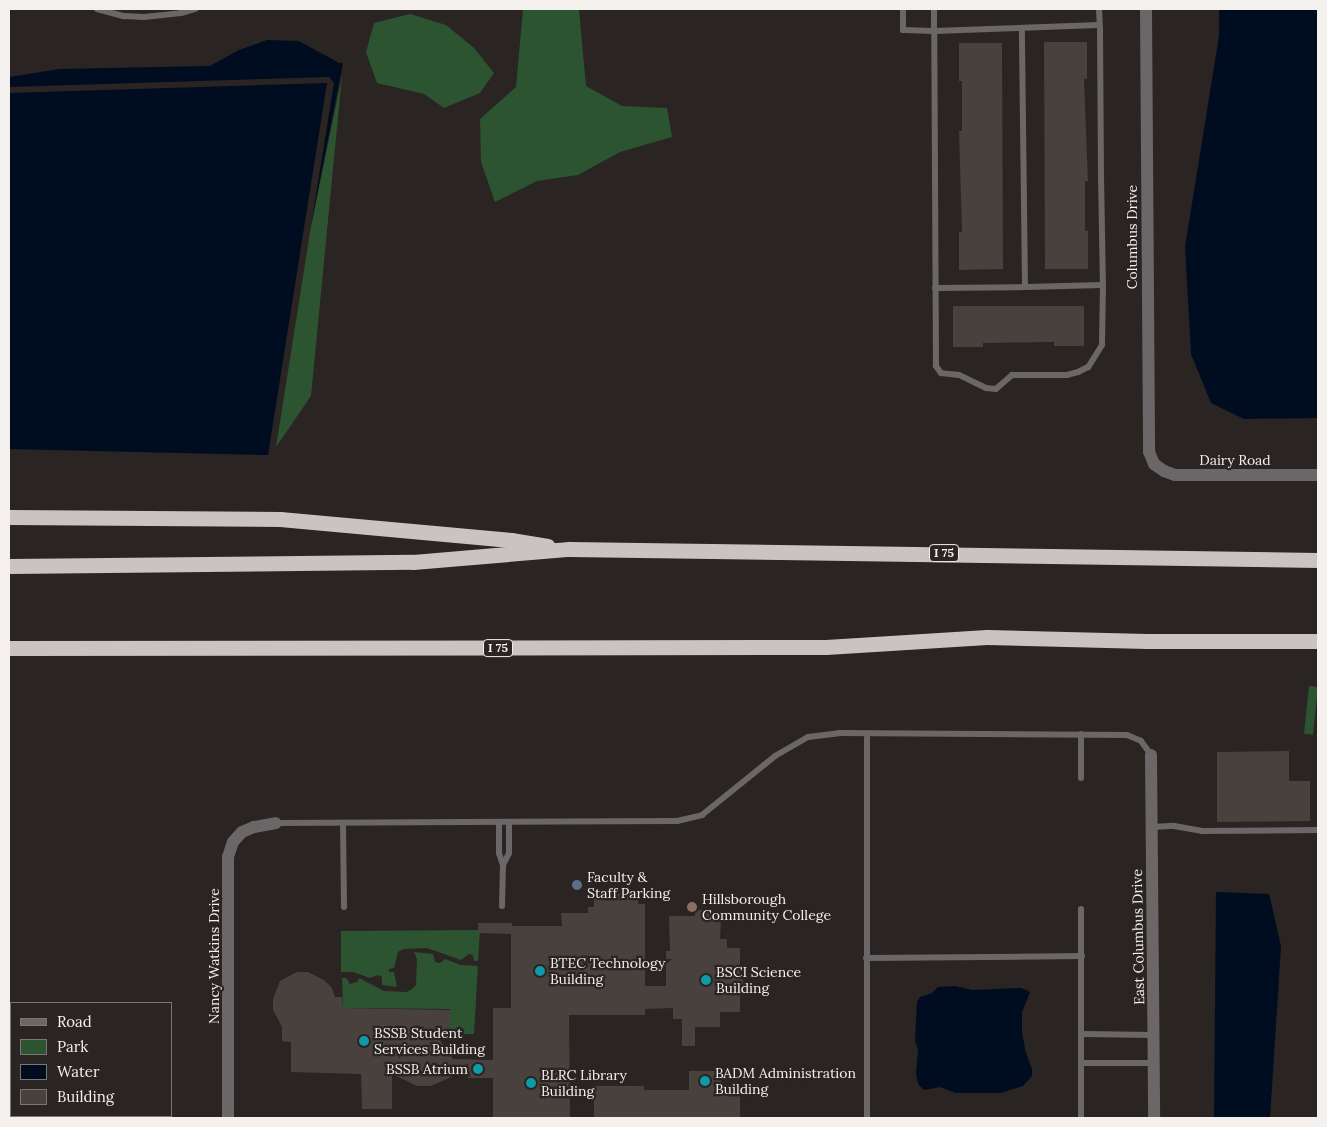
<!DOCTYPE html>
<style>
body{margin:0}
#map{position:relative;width:1327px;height:1127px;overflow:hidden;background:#2a2422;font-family:Lora,serif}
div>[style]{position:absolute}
.green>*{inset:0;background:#2c5430;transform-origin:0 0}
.water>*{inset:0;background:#000c1f}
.building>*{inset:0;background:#48413e}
.service>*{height:6px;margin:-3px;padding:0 3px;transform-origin:3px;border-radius:3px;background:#6b6768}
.minor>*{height:12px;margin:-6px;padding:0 6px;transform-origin:6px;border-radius:6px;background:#6b6768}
.motorway>*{height:15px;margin:-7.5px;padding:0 7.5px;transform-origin:7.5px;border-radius:7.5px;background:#cbc2c4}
.dots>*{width:14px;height:14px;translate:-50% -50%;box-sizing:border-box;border:2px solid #2a2422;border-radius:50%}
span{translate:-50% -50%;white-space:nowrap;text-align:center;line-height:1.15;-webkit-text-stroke:4.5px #2a2422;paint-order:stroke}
.shield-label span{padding:1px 4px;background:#2a2422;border:1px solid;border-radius:4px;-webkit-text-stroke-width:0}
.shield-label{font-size:12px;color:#f4f0ee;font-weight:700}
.street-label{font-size:14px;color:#f4f0ee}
.poi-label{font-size:14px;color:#f4f0ee}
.left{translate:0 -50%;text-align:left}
.right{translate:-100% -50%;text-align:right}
.frame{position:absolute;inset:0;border:10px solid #f4f0ee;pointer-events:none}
.legend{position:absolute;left:10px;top:1002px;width:162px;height:115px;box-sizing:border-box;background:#2a2422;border:1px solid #7b7674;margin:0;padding:6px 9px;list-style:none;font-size:15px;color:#f4f0ee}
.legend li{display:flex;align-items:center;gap:10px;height:25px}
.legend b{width:25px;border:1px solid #7b7674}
</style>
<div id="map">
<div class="green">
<i style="clip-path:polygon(523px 9px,579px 9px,586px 86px,622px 106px,667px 108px,672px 137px,620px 152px,578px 175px,537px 181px,495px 202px,481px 162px,480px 119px,516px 87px)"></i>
<i style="clip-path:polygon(410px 14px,446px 25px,474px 48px,494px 73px,480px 93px,444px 108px,424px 94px,377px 83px,366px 52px,374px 23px)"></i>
<i style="clip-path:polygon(342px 76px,311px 396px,276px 447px,311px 226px)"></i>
<i style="left:1309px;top:686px;width:9px;height:48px;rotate:6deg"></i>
<i style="clip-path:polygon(480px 930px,478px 961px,474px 961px,473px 955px,469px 954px,461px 960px,427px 948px,403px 949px,398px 952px,394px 968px,389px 969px,389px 972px,394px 972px,397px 987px,382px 985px,382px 977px,378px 975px,370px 978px,353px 972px,341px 972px,341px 931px)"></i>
<i style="clip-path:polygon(414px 952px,433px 954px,435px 962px,440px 963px,445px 959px,461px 965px,478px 966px,474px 1034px,450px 1034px,450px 1009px,343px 1008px,342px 978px,346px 978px,350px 984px,357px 982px,359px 978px,384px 991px,407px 992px,412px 989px,416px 985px,417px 959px)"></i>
</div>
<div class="water">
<i style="clip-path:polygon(1219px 9px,1318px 9px,1318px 418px,1244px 419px,1211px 403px,1191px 354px,1185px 247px,1219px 36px)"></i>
<i style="clip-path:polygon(267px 40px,299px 41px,339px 63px,343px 63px,311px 226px,334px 83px,329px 77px,9px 87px,9px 77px,60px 69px,210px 66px,239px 50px)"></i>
<i style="clip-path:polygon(327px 83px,268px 455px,9px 449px,9px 93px)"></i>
<i style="clip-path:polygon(1216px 892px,1269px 894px,1281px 946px,1270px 1118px,1214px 1118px)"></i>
<i style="clip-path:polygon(955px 986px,972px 990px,1021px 988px,1030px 992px,1022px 1012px,1022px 1033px,1026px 1053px,1032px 1069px,1032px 1076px,1023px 1086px,1001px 1093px,956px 1093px,940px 1087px,924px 1090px,918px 1084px,916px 1073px,918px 1049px,915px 1041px,917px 1002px,920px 997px,932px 993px,938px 987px)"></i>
</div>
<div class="building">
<i style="clip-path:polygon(1044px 42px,1087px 42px,1087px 79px,1084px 79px,1088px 181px,1085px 181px,1085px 231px,1088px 231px,1088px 269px,1045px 269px)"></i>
<i style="clip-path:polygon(959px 43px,1002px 43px,1003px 269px,959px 270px,959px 232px,962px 232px,959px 131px,962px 131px,962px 81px,959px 81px)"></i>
<i style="clip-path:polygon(953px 306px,1084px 306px,1084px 346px,1054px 346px,1054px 342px,983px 343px,983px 347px,953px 347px)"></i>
<i style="clip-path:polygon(1289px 751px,1289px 781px,1310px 781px,1310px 821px,1217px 822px,1217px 752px)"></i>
<i style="clip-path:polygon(594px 894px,638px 894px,638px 904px,645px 904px,645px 986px,666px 986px,666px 951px,670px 951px,669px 916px,695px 916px,695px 910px,714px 910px,714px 920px,721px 920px,720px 939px,727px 939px,727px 948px,740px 948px,740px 973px,743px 973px,743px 986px,740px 987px,740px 1012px,720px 1012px,720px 1027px,695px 1027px,695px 1046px,682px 1046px,682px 1019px,673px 1019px,673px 1008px,645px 1009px,645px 1015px,569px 1015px,570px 1118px,493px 1118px,493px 1078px,468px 1078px,468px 1063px,449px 1078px,431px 1086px,417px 1086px,392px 1074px,392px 1109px,362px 1109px,361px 1074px,291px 1072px,291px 1042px,282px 1041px,282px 1027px,273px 1010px,273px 999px,280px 981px,297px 972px,308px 972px,324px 980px,332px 988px,335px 997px,342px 997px,343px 1008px,450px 1010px,450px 1036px,437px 1036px,453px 1059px,493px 1060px,493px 1008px,511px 1008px,511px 934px,478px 933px,478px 923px,512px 923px,512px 926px,562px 926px,561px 913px,588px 913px,588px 907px,594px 907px)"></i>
<i style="clip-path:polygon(689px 1071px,721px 1071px,721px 1087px,740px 1087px,740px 1118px,594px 1118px,594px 1086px,644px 1086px,644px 1090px,689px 1090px)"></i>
</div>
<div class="service">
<i style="left:97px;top:9px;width:28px;rotate:15deg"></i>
<i style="left:124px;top:16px;width:20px;rotate:3deg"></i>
<i style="left:144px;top:17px;width:37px;rotate:-6deg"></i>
<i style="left:181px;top:13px;width:15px;rotate:-16deg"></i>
<i style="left:903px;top:9px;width:21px;rotate:90deg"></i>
<i style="left:903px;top:30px;width:31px;rotate:2deg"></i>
<i style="left:934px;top:31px;width:22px;rotate:-90deg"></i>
<i style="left:1099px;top:9px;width:22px;rotate:87deg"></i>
<i style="left:1100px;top:31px;width:144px;rotate:89.6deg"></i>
<i style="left:1101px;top:175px;width:110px;rotate:89deg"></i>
<i style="left:1103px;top:285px;width:60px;rotate:91deg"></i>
<i style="left:1102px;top:345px;width:26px;rotate:122deg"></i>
<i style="left:1088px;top:367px;width:11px;rotate:153deg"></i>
<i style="left:1078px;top:372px;width:11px;rotate:165deg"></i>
<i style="left:1067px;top:375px;width:55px;rotate:180deg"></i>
<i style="left:1012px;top:375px;width:21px;rotate:139deg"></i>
<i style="left:996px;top:389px;width:10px;rotate:-174deg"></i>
<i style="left:986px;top:388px;width:30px;rotate:-154deg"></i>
<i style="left:959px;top:375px;width:18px;rotate:-174deg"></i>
<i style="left:941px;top:373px;width:9px;rotate:-126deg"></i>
<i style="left:936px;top:366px;width:335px;rotate:-90.3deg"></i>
<i style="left:934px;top:31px;width:165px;rotate:-2.1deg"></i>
<i style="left:1025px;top:287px;width:78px;rotate:-1.5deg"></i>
<i style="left:935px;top:288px;width:90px;rotate:-0.6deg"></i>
<i style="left:1025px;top:287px;width:259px;rotate:-90.7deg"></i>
<i style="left:867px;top:733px;width:385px;rotate:90deg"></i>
<i style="left:1081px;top:734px;width:44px;rotate:90deg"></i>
<i style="left:499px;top:822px;width:31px;rotate:90deg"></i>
<i style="left:499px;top:853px;width:13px;rotate:72deg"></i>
<i style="left:503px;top:865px;width:13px;rotate:-63deg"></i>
<i style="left:509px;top:853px;width:31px;rotate:-90deg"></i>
<i style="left:276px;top:823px;width:401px;rotate:-0.3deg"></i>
<i style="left:677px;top:821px;width:26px;rotate:-13deg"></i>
<i style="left:702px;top:815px;width:94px;rotate:-38.9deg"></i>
<i style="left:775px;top:756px;width:38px;rotate:-30deg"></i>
<i style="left:808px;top:737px;width:31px;rotate:-7deg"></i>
<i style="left:839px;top:733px;width:288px;rotate:0.4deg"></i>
<i style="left:1127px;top:735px;width:15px;rotate:23deg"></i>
<i style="left:1141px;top:741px;width:17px;rotate:54deg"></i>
<i style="left:343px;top:823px;width:84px;rotate:89.3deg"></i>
<i style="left:1152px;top:827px;width:22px;rotate:-3deg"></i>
<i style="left:1174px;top:826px;width:29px;rotate:10deg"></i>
<i style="left:1203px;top:831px;width:115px;rotate:-0.5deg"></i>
<i style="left:502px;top:906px;width:41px;rotate:-88.6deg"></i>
<i style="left:1081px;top:909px;width:209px;rotate:90deg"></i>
<i style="left:866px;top:958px;width:216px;rotate:-0.5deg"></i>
<i style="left:1083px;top:1034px;width:71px;rotate:0.8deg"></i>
<i style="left:1082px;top:1063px;width:72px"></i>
</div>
<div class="minor">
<i style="left:1146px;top:9px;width:443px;rotate:89.6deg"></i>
<i style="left:1149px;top:452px;width:13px;rotate:67deg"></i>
<i style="left:1154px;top:464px;width:12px;rotate:35deg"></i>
<i style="left:1164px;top:471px;width:12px;rotate:20deg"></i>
<i style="left:1175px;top:475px;width:143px"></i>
<i style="left:1151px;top:755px;width:363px;rotate:89.5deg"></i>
<i style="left:228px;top:1118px;width:261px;rotate:-90deg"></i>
<i style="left:228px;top:857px;width:16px;rotate:-72deg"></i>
<i style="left:233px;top:842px;width:13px;rotate:-48deg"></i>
<i style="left:242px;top:832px;width:13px;rotate:-23deg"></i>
<i style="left:254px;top:827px;width:22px;rotate:-10deg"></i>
</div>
<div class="motorway">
<i style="left:9px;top:517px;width:271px;rotate:0.4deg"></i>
<i style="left:280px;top:519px;width:232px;rotate:5.2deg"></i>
<i style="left:511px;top:540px;width:37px;rotate:9deg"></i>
<i style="left:9px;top:566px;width:404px;rotate:-0.6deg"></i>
<i style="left:413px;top:562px;width:157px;rotate:-4.8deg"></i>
<i style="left:569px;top:549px;width:749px;rotate:0.84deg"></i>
<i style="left:9px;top:648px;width:817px;rotate:-0.07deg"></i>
<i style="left:826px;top:647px;width:161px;rotate:-3.6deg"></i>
<i style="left:987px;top:637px;width:160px;rotate:1.4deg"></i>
<i style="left:1147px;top:641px;width:171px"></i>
</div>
<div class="dots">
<i style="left:577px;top:885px;background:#5c6f8a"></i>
<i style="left:692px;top:907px;background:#8d6e63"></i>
<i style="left:540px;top:971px;background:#0f9aa8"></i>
<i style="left:706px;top:980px;background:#0f9aa8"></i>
<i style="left:364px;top:1041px;background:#0f9aa8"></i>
<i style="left:478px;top:1069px;background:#0f9aa8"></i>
<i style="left:705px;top:1081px;background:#0f9aa8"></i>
<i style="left:531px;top:1083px;background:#0f9aa8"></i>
</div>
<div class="shield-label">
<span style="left:944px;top:553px">I 75</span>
<span style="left:498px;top:648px">I 75</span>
</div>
<div class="street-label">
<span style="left:1132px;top:237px;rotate:-90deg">Columbus Drive</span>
<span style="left:1235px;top:460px">Dairy Road</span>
<span style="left:1138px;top:937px;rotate:-91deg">East Columbus Drive</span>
<span style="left:214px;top:956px;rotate:-90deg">Nancy Watkins Drive</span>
</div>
<div class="poi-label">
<span class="left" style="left:587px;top:885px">Faculty &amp;<br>Staff Parking</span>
<span class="left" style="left:702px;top:907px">Hillsborough<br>Community College</span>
<span class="left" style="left:550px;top:971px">BTEC Technology<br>Building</span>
<span class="left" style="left:716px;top:980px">BSCI Science<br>Building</span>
<span class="left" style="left:374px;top:1041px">BSSB Student<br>Services Building</span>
<span class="right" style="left:468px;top:1069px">BSSB Atrium</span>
<span class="left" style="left:715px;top:1081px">BADM Administration<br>Building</span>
<span class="left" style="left:541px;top:1083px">BLRC Library<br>Building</span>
</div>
<div class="frame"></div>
<ul class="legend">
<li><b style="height:6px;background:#6b6768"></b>Road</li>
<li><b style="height:14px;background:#2c5430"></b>Park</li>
<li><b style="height:14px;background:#000c1f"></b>Water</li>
<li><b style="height:14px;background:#48413e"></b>Building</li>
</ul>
</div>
